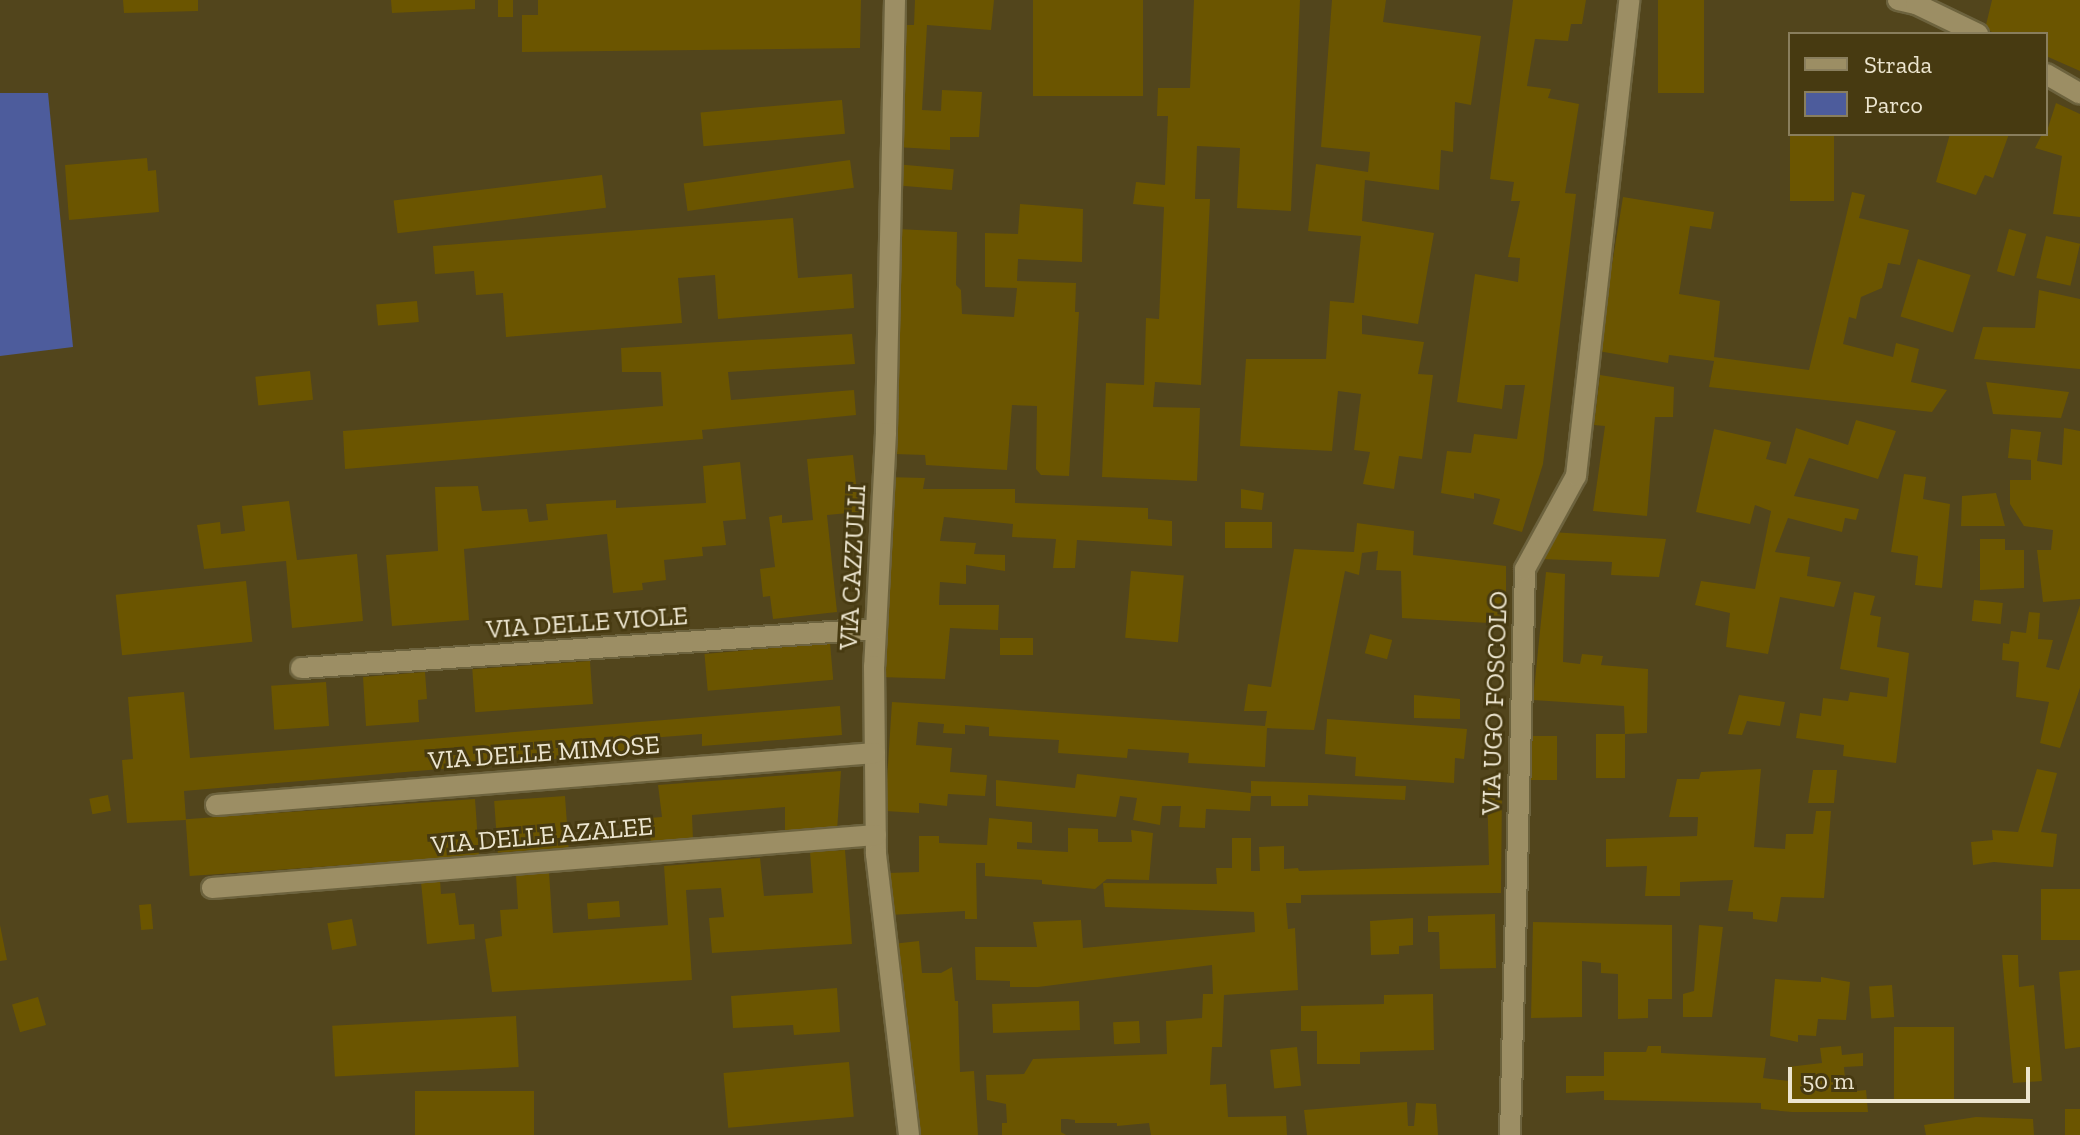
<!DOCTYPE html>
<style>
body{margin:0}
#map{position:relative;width:2080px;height:1135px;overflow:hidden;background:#52451c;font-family:"Zilla Slab",serif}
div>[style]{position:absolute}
.green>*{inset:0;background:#4d5c9c}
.building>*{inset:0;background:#6b5500;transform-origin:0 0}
.roads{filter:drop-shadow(2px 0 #6d633e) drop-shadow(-2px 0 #6d633e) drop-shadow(0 2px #6d633e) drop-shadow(0 -2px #6d633e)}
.minor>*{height:20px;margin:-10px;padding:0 10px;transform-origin:10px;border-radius:10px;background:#9c8e64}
span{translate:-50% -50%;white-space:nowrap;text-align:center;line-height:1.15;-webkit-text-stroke:6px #473a11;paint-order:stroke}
.street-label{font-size:26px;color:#ece5cf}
.legend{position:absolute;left:1788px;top:32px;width:260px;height:104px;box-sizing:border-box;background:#473a11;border:2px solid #897e5d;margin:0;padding:10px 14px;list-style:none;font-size:24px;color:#ece5cf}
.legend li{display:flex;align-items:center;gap:16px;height:40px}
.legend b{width:40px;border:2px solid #897e5d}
.scale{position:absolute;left:1788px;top:1067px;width:242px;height:36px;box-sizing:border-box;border:4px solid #ece5cf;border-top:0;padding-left:10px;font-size:24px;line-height:28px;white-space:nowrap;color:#ece5cf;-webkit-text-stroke:6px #473a11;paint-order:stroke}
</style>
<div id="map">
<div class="green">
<i style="clip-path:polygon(0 93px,48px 93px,73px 347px,0 356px)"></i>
</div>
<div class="building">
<i style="clip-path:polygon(123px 0,198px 0,198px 11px,124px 13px)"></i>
<i style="clip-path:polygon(391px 0,475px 0,475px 9px,392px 13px)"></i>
<i style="left:498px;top:0;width:15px;height:17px"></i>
<i style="clip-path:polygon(538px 0,861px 0,860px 48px,522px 52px,522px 15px,538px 15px)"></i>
<i style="clip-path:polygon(915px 0,994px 0,991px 30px,927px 25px,922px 110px,941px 111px,942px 90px,982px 92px,979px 137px,950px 137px,950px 150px,895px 147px,896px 25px,914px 25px)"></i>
<i style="left:1033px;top:0;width:110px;height:96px"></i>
<i style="clip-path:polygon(1194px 0,1300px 0,1291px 211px,1237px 208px,1240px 148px,1197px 146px,1195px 199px,1210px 199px,1201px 385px,1155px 382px,1153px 407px,1200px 408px,1197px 481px,1102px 477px,1106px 383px,1144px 385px,1146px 318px,1159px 319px,1164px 207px,1133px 204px,1136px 182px,1165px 185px,1168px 116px,1157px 116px,1158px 88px,1190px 88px)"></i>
<i style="clip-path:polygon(1332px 0,1386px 0,1383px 22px,1481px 36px,1471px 105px,1455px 102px,1453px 152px,1441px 150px,1439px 190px,1365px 180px,1362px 221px,1434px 233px,1418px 324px,1362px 315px,1362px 334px,1424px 342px,1418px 374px,1433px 375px,1422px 459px,1399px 456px,1394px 489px,1363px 484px,1370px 452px,1354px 450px,1361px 394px,1338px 391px,1332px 451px,1240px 446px,1246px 359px,1326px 359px,1330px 301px,1354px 303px,1361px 236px,1308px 231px,1316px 164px,1368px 172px,1370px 152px,1321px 147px)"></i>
<i style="clip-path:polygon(1513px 0,1586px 0,1582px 24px,1571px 24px,1568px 41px,1535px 39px,1527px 86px,1551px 89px,1548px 98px,1579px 104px,1565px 193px,1576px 194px,1543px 464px,1522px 532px,1493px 524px,1500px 499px,1474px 493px,1474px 499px,1441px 493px,1447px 451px,1471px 453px,1474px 434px,1517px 439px,1525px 385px,1505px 385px,1502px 409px,1457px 402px,1475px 274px,1518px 282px,1520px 258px,1508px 257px,1520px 201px,1511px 201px,1514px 182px,1490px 179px)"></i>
<i style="left:1658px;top:0;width:46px;height:93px"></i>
<i style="clip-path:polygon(1992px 0,2080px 0,2080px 71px,2046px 56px,2046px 34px,1997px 34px,1985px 29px)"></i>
<i style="left:842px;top:100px;width:34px;height:142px;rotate:85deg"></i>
<i style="clip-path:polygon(2056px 103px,2080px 114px,2080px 217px,2053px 214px,2062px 156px,2035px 148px,2042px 134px,2046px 134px)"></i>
<i style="left:1790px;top:134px;width:44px;height:67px"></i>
<i style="clip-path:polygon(1950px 134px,2009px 134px,1993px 178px,1985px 175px,1976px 195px,1936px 182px)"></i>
<i style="clip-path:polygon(147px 158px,148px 171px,156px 170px,159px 212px,69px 220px,65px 165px)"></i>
<i style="left:850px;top:160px;width:28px;height:168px;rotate:82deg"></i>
<i style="left:895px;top:164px;width:59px;height:21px;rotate:5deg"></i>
<i style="left:602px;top:175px;width:33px;height:210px;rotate:83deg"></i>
<i style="clip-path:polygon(1852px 192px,1865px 195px,1859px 218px,1909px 230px,1900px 265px,1888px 263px,1882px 288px,1861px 297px,1856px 319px,1849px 317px,1843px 344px,1893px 357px,1896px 343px,1919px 349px,1911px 382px,1947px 390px,1932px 412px,1709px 387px,1714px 361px,1669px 355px,1668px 363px,1598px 351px,1623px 197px,1714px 212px,1711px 229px,1690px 226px,1679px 294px,1720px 301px,1714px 357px,1809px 370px)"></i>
<i style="clip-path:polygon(1020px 204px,1083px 209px,1082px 262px,1018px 259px,1017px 281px,1076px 283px,1075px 312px,1079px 312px,1069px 476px,1041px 475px,1036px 469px,1037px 406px,1012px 405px,1007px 470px,926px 465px,925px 455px,894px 454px,898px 229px,957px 232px,956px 285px,961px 290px,962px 314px,1014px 317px,1017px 288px,985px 287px,985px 233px,1018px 234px)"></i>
<i style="clip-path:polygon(793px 218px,798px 278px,852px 274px,854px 308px,718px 319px,715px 275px,678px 278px,682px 323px,506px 337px,503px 293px,476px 295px,474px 271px,435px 274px,433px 246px)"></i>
<i style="left:2009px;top:229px;width:18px;height:44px;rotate:16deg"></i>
<i style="left:2046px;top:236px;width:35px;height:43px;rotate:13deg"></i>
<i style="left:1918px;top:259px;width:55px;height:60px;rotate:17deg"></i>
<i style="clip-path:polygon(2039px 290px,2080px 299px,2080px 369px,1974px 359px,1983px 327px,2035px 328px)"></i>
<i style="left:417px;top:301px;width:21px;height:41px;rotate:85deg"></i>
<i style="clip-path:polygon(852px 334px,855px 364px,728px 372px,731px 400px,854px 390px,856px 415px,702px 430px,703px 439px,345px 469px,343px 431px,663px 406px,661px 372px,622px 372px,621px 348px)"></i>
<i style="left:310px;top:371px;width:29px;height:55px;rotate:84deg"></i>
<i style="clip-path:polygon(1600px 375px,1674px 387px,1673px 417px,1655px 417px,1647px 516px,1593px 511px,1605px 426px,1594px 425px)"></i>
<i style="clip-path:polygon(1986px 382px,2069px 392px,2061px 418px,1993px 414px)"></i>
<i style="clip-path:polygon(1856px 420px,1896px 431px,1878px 479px,1809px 458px,1794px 496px,1859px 509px,1856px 520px,1845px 518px,1842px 532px,1788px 518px,1775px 552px,1810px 557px,1807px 576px,1841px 582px,1834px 607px,1780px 597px,1768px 654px,1726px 647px,1730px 613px,1695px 605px,1701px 581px,1755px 589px,1771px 511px,1755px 505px,1750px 524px,1696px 512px,1714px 429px,1771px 442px,1766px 459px,1786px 464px,1796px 428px,1848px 445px)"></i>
<i style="clip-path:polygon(2064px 428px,2080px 431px,2080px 599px,2043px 602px,2037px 550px,2051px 550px,2053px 530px,2024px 526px,2010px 504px,2010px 480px,2031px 480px,2031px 460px,2008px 458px,2011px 429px,2041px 432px,2037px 461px,2062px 465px)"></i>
<i style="clip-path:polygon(853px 455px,859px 512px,827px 515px,837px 612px,773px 619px,770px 596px,763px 597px,760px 569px,775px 567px,769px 517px,782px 515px,782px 523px,813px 520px,807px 459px)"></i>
<i style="clip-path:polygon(740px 462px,746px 519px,723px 521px,726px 545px,702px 547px,703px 556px,664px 560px,666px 580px,642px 583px,643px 590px,613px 593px,607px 534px,464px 549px,469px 620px,392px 626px,386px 555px,438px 551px,435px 487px,478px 486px,482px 511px,527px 509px,529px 522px,548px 520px,546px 504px,616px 500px,616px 508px,706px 503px,703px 466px)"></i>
<i style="clip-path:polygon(1904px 474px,1926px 477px,1923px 499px,1950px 504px,1942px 588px,1915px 585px,1918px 556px,1891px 552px)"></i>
<i style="clip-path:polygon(885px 477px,925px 478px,923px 489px,1015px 489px,1015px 503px,1148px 508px,1148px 519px,1172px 521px,1172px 546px,1077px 540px,1075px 568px,1053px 568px,1056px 539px,1012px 537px,1013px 524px,944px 517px,940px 541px,976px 543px,974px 554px,1005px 555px,1005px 571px,966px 565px,966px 584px,940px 582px,939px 605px,999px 605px,998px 630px,950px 628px,945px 679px,879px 677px)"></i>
<i style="clip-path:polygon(1241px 489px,1264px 493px,1262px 510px,1241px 508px)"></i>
<i style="clip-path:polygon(1996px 493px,2005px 526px,1961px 526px,1962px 496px)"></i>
<i style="clip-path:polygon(289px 501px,297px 560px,357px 554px,363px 621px,292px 628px,286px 561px,204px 569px,197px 525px,220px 522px,221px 534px,245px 531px,242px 506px)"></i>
<i style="left:1225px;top:522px;width:47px;height:26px"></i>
<i style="clip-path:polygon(1357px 523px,1414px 531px,1413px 555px,1506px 566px,1506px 624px,1402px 618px,1401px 571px,1376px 570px,1378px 551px,1362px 553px,1359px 575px,1345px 571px,1314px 730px,1267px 728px,1265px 767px,1188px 763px,1189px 753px,1128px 749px,1127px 758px,1058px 753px,1059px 740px,989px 736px,989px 727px,965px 725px,965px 734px,943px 733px,944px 724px,918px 722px,916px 745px,952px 748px,950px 772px,987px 775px,985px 796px,948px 794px,947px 806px,919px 803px,919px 813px,885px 811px,892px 702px,1265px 726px,1267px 711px,1244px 711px,1248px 684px,1271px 687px,1294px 549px,1354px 552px)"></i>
<i style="clip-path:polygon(1551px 532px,1666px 539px,1659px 577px,1611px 575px,1612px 562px,1542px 559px)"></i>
<i style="clip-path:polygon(1980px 539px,2005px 539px,2005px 550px,2024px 550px,2024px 588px,1980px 590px)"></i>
<i style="left:1131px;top:571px;width:53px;height:67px;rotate:5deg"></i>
<i style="clip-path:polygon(1546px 572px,1565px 574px,1563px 662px,1580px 664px,1582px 654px,1603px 656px,1601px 665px,1648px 669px,1647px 733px,1625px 734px,1625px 778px,1596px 778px,1596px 734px,1625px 734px,1624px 706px,1533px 700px)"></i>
<i style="left:246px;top:581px;width:61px;height:131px;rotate:84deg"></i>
<i style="clip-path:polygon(1854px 592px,1875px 596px,1870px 615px,1881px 617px,1877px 647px,1909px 653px,1896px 763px,1843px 756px,1844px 745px,1796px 738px,1800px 713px,1821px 716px,1823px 698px,1848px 701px,1850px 692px,1887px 697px,1889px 678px,1840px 669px)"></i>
<i style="left:1974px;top:600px;width:29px;height:21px;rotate:6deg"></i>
<i style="clip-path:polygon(2080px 605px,2080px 688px,2060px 748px,2040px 743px,2049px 702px,2016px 697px,2019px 662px,2002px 660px,2003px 643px,2009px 644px,2011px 631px,2026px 633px,2029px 612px,2040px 613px,2038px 639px,2053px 640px,2046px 667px,2059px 670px)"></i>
<i style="left:1370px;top:634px;width:23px;height:20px;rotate:15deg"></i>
<i style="left:1000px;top:638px;width:33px;height:17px"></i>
<i style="left:830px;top:643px;width:37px;height:126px;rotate:85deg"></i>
<i style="left:590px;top:661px;width:43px;height:118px;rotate:86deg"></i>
<i style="clip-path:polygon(425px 672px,427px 699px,418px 700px,419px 722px,366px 726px,363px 677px)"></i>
<i style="left:326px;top:682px;width:44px;height:55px;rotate:86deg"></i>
<i style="clip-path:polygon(184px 692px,190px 758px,840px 706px,842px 735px,702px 746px,702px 734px,636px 739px,637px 752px,184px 791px,186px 820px,127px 823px,122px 760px,133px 759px,128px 697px)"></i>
<i style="clip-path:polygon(1414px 695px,1460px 699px,1460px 719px,1414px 718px)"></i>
<i style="clip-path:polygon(1739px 695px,1785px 702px,1780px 726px,1747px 721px,1742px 735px,1728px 734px)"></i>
<i style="clip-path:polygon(1327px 719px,1467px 729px,1464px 759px,1455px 758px,1454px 783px,1355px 776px,1356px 757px,1325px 754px)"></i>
<i style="left:1557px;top:736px;width:44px;height:32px;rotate:90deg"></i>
<i style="clip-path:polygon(1761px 769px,1754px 847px,1785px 849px,1786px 834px,1813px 834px,1816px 811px,1831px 811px,1824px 898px,1781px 897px,1777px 922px,1753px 919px,1753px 912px,1728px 911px,1733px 880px,1680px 882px,1680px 896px,1645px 896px,1647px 866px,1606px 867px,1606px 839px,1697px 836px,1698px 817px,1669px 817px,1677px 779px,1699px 779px,1701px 772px)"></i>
<i style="clip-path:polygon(2037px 769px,2057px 773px,2041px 832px,2057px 834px,2053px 867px,1994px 862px,1973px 865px,1971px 842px,1993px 840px,1992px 830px,2018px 832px)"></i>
<i style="clip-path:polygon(1813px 770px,1837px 770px,1834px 803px,1808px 803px)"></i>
<i style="clip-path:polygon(841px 771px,837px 831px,785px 836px,785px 807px,692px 815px,693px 840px,651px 845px,649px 818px,662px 817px,658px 785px)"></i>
<i style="clip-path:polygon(1077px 774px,1251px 793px,1251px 781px,1406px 786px,1405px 800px,1308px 795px,1308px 806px,1271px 806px,1271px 796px,1251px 796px,1250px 811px,1206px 809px,1205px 828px,1179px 827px,1181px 806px,1162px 806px,1160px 825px,1133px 820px,1137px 798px,1120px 796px,1116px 817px,996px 806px,996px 780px,1075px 788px)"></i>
<i style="clip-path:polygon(1487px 784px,1502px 784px,1501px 893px,1301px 895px,1301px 903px,1286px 903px,1288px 929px,1295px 928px,1298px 990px,1224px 995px,1222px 1047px,1212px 1047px,1210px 1085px,1226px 1084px,1228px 1117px,1286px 1116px,1287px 1135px,1151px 1135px,1149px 1123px,1117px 1126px,1117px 1123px,1075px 1123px,1075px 1120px,1067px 1119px,1061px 1119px,1061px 1132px,1066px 1135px,1002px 1135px,1002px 1123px,1007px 1123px,1006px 1104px,987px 1100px,986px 1075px,1024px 1074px,1033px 1059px,1167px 1054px,1166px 1021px,1202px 1018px,1203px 994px,1213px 994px,1212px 965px,1038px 987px,1010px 987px,1010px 981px,976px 980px,975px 947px,1037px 947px,1033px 922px,1081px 920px,1083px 948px,1255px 932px,1254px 912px,1105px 907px,1103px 883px,1217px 884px,1216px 868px,1232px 868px,1232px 838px,1251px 838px,1251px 871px,1260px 871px,1259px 847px,1284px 846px,1284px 869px,1298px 868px,1299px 871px,1489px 865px)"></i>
<i style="left:108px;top:795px;width:16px;height:19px;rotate:79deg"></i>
<i style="left:565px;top:796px;width:52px;height:71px;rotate:86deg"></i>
<i style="left:475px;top:799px;width:57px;height:290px;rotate:86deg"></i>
<i style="clip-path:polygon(989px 818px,1032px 822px,1032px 843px,1017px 842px,1017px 849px,1068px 852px,1068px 828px,1098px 829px,1098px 842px,1132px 842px,1131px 830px,1153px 833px,1149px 880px,1107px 879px,1095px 889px,1042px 884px,1042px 880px,985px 876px,985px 863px,976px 863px,977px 919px,965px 919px,965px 911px,889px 915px,888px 873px,919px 872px,919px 836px,939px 836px,939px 843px,987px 845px)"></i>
<i style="clip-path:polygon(845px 850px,852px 944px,712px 953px,709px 918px,724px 917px,721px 888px,686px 890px,692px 980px,492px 992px,485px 939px,502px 936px,500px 910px,518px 909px,516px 875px,549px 872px,553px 933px,668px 925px,664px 866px,760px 858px,764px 896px,813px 893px,810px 852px)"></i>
<i style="clip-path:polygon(440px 880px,441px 894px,455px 893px,459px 925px,474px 924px,475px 939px,427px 944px,421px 882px)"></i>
<i style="left:2080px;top:889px;width:51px;height:39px;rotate:90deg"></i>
<i style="left:619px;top:901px;width:16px;height:32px;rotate:86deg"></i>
<i style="left:151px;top:904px;width:25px;height:12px;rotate:85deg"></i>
<i style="clip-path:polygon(1495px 914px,1496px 968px,1440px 969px,1439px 932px,1428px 932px,1428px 916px)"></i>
<i style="clip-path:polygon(1413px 918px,1413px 945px,1399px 946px,1399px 954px,1371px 955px,1370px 921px)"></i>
<i style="left:352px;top:919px;width:27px;height:25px;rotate:80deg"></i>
<i style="clip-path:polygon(1533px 922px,1672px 925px,1672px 999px,1648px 999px,1648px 1018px,1618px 1019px,1618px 974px,1601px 973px,1601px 963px,1582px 961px,1582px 1017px,1531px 1018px)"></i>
<i style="clip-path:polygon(0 925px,7px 960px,0 961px)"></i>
<i style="clip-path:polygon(1699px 925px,1723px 927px,1712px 1017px,1683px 1017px,1683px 994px,1694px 991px)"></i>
<i style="clip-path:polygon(919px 941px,922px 973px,941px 973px,952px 967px,955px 1001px,958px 1001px,960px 1072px,974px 1071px,978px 1135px,915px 1135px,892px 944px)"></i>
<i style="clip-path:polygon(2002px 955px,2018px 955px,2019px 987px,2034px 985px,2042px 1081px,2013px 1083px)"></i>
<i style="clip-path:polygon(2080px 970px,2080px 1047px,2065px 1049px,2059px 972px)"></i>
<i style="clip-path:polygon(1821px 977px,1850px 982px,1846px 1020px,1818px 1019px,1816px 1036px,1798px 1035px,1798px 1042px,1770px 1036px,1775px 979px,1821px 982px)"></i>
<i style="left:1892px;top:985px;width:32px;height:23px;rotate:86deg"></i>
<i style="clip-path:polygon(837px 988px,840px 1032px,794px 1035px,793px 1025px,733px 1028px,731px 996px)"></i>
<i style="clip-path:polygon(1433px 994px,1434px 1050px,1360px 1052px,1360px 1064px,1317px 1064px,1317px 1031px,1301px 1031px,1301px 1006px,1384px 1004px,1384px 995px)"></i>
<i style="left:38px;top:997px;width:29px;height:27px;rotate:74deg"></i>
<i style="left:1079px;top:1001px;width:29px;height:87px;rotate:88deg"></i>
<i style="left:516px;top:1016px;width:51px;height:184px;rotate:87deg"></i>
<i style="left:1139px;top:1021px;width:22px;height:26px;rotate:87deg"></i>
<i style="left:1954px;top:1027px;width:73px;height:60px;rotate:90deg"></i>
<i style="clip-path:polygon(1648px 1046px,1661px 1046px,1661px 1053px,1766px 1058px,1763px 1078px,1789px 1081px,1788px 1067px,1822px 1063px,1820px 1048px,1841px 1046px,1842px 1055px,1863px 1053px,1863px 1066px,1844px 1067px,1846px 1092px,1866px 1090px,1868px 1112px,1792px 1112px,1761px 1109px,1761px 1103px,1604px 1100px,1604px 1091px,1566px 1093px,1566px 1076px,1604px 1076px,1604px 1052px,1646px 1052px)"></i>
<i style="left:1297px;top:1047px;width:39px;height:27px;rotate:84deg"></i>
<i style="left:849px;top:1062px;width:55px;height:126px;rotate:85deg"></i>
<i style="left:534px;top:1091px;width:44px;height:119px;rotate:90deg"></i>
<i style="clip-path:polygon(1407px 1102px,1408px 1126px,1414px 1126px,1416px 1103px,1436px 1104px,1438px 1135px,1307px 1135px,1304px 1110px)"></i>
<i style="left:2065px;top:1109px;width:15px;height:26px"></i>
<i style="clip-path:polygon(1976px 1117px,2033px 1119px,2034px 1135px,1926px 1135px,1924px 1125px)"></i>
</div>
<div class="roads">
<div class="minor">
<i style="left:895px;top:0;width:433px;rotate:91.2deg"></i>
<i style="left:886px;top:433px;width:233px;rotate:92.9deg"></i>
<i style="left:874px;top:666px;width:188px;rotate:89.4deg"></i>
<i style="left:876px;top:854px;width:283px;rotate:83.3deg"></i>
<i style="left:1898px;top:0;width:18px;rotate:13deg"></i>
<i style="left:1916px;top:4px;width:69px;rotate:25.8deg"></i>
<i style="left:2046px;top:74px;width:39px;rotate:30deg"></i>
<i style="left:301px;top:668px;width:576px;rotate:-3.88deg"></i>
<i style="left:216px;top:805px;width:661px;rotate:-4.51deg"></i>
<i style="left:212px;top:888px;width:666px;rotate:-4.56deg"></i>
<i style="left:1510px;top:1135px;width:566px;rotate:-88.48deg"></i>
<i style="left:1525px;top:569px;width:106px;rotate:-61.3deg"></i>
<i style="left:1576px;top:476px;width:479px;rotate:-83.6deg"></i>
</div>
</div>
<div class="street-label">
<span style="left:853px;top:567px;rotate:-87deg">VIA CAZZULLI</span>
<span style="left:587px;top:623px;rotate:-4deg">VIA DELLE VIOLE</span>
<span style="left:1495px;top:703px;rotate:-88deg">VIA UGO FOSCOLO</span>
<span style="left:544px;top:753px;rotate:-4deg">VIA DELLE MIMOSE</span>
<span style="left:542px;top:836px;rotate:-5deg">VIA DELLE AZALEE</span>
</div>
<ul class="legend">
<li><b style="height:10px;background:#9c8e64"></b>Strada</li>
<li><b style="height:22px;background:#4d5c9c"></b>Parco</li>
</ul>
<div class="scale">50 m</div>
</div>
